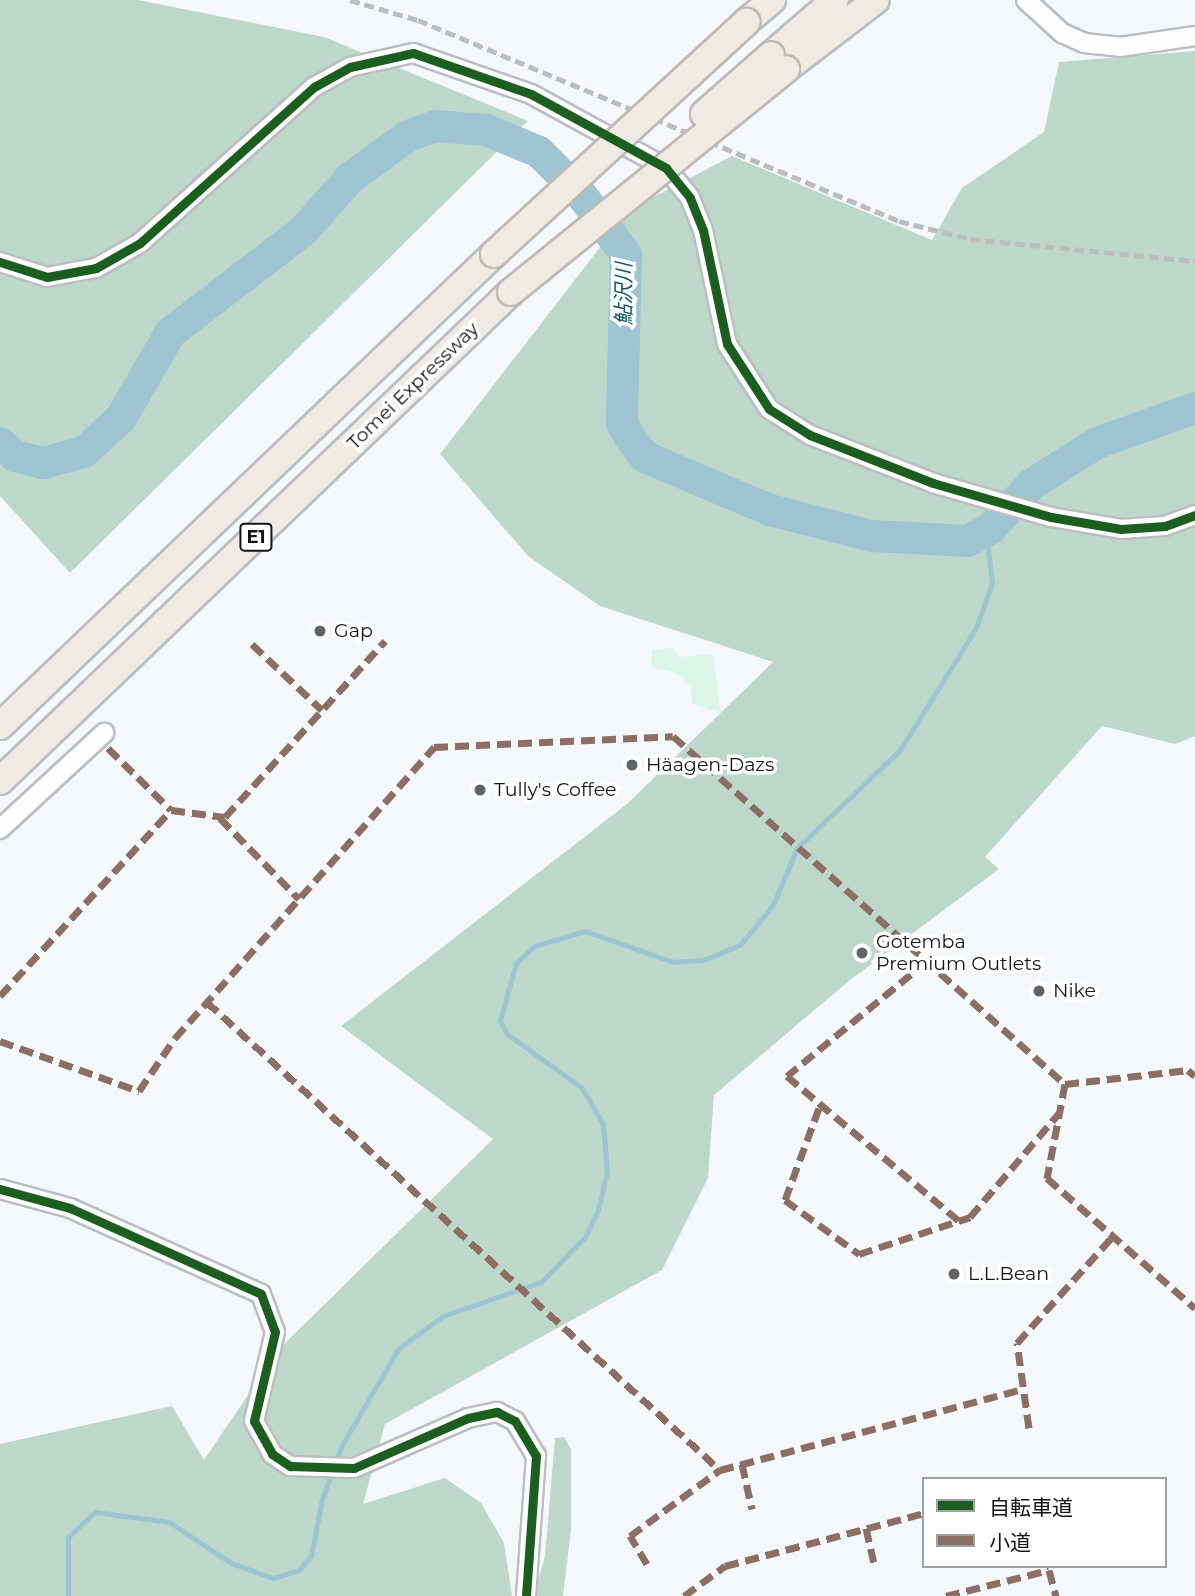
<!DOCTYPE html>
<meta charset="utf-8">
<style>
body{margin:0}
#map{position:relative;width:1195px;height:1596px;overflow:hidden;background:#f5f8fb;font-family:Montserrat,"Noto Sans JP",sans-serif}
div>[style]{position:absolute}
.green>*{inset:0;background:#dcf6e9}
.forest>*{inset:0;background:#bdd8cb}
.stream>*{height:5px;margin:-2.5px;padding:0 2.5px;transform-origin:2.5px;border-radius:2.5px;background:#9ec4d2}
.river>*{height:32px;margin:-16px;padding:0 16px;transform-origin:16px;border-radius:16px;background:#9ec4d2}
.roads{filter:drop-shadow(2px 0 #bbbec0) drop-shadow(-2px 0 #bbbec0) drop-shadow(0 2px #bbbec0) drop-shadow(0 -2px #bbbec0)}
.minor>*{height:18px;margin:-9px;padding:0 9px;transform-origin:9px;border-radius:9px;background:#fefefe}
.highway>*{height:26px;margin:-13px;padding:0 13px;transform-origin:13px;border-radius:13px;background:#efeae3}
.rail>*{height:5px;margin-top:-2.5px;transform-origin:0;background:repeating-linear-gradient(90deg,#bdbdbf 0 10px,transparent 0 15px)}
.bridges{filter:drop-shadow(2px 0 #bfbab4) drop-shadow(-2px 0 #bfbab4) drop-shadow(0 2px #bfbab4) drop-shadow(0 -2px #bfbab4)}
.highway-bridge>*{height:26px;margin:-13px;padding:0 13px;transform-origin:13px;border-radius:13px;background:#efeae3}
.quiet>*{height:7px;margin-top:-3.5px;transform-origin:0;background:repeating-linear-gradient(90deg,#8d6e63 0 14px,transparent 0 21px)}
.cycleway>*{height:9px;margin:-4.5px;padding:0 4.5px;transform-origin:4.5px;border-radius:4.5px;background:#1b5e20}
.dots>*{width:19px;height:19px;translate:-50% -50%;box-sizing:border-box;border:4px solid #fff;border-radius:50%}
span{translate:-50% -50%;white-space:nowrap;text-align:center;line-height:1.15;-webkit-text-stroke:7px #fff;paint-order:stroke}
.shield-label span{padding:2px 5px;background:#fff;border:2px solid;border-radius:5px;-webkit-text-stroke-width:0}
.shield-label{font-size:18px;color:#121517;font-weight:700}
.street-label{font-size:19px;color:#121517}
.poi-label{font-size:19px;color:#121517}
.left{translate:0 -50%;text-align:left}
.water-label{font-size:21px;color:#10566b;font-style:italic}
.legend{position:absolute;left:922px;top:1477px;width:245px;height:91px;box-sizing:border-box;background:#fff;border:2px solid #a0a1a2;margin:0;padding:9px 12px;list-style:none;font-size:21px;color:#121517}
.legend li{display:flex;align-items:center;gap:14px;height:35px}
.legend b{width:35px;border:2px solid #a0a1a2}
</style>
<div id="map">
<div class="green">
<i style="clip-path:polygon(674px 647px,678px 657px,713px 654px,721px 713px,692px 704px,691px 687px,677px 673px,651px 667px,652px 650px)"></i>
</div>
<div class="forest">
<i style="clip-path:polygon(0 0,138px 0,324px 37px,528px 121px,70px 573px,0 496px)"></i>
<i style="clip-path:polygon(1195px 51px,1195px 736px,1175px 744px,1102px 726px,985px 857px,999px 869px,850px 980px,714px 1095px,708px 1178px,662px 1270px,385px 1424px,363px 1504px,445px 1478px,481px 1503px,504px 1543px,512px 1596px,0 1596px,0 1444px,172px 1406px,204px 1460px,279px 1349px,493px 1139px,341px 1026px,627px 804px,773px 662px,600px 606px,528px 556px,440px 454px,629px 210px,732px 156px,932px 240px,962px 188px,1044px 132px,1059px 62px)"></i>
<i style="clip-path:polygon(564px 1437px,571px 1449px,571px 1530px,563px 1596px,534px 1596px,545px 1556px,555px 1438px)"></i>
</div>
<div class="stream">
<i style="left:68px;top:1596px;width:59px;rotate:-90deg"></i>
<i style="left:68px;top:1537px;width:37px;rotate:-43deg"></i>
<i style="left:95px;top:1512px;width:75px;rotate:7.7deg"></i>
<i style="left:169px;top:1522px;width:74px;rotate:33.5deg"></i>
<i style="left:231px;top:1563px;width:45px;rotate:19.7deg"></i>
<i style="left:273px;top:1578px;width:27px;rotate:-17deg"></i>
<i style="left:299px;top:1570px;width:18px;rotate:-49deg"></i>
<i style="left:311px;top:1556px;width:58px;rotate:-79.1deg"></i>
<i style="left:322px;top:1499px;width:58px;rotate:-69.7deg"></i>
<i style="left:342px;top:1445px;width:111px;rotate:-59.7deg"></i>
<i style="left:398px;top:1349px;width:56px;rotate:-36.3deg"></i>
<i style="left:443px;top:1316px;width:104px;rotate:-19.1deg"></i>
<i style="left:541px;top:1282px;width:63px;rotate:-45.6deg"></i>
<i style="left:585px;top:1237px;width:30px;rotate:-64deg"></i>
<i style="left:598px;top:1210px;width:39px;rotate:-77deg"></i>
<i style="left:607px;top:1172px;width:48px;rotate:-94.8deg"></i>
<i style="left:603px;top:1124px;width:42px;rotate:-120.3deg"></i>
<i style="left:582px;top:1088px;width:92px;rotate:-144.2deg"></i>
<i style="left:507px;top:1034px;width:15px;rotate:-118deg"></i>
<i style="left:500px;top:1021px;width:60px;rotate:-74.6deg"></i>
<i style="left:516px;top:963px;width:25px;rotate:-43deg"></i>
<i style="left:534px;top:946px;width:53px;rotate:-16.4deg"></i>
<i style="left:585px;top:931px;width:93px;rotate:19.4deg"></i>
<i style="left:673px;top:962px;width:31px;rotate:-4deg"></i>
<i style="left:704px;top:960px;width:39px;rotate:-23deg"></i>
<i style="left:740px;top:945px;width:52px;rotate:-50.5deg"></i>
<i style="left:773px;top:905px;width:62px;rotate:-67.2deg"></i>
<i style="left:797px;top:848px;width:142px;rotate:-43.6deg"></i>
<i style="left:900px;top:750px;width:144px;rotate:-58.1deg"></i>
<i style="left:976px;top:628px;width:48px;rotate:-70.4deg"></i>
<i style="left:992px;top:583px;width:52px;rotate:-96.6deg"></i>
</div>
<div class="river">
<i style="left:0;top:443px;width:20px;rotate:41deg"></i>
<i style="left:15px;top:456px;width:29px;rotate:14deg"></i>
<i style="left:43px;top:463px;width:42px;rotate:-15deg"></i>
<i style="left:84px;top:452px;width:50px;rotate:-42.6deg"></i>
<i style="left:121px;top:418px;width:98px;rotate:-60deg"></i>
<i style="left:170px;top:333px;width:169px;rotate:-37.5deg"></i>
<i style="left:304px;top:230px;width:69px;rotate:-48.5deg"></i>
<i style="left:350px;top:178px;width:72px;rotate:-35.9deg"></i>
<i style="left:408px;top:136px;width:30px;rotate:-20deg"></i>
<i style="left:436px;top:126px;width:50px;rotate:4.6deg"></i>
<i style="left:486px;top:130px;width:57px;rotate:22.5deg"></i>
<i style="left:539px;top:152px;width:58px;rotate:45deg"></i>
<i style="left:580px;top:193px;width:77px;rotate:53.4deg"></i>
<i style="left:626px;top:255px;width:168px;rotate:91.4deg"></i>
<i style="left:622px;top:423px;width:18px;rotate:61deg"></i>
<i style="left:631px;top:439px;width:23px;rotate:52deg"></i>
<i style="left:645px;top:457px;width:136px;rotate:23deg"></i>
<i style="left:770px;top:510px;width:104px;rotate:14.4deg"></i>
<i style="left:871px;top:536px;width:97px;rotate:3deg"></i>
<i style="left:968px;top:541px;width:26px;rotate:-29deg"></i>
<i style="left:991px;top:528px;width:60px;rotate:-47deg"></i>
<i style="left:1032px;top:484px;width:77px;rotate:-32.2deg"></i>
<i style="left:1097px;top:443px;width:104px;rotate:-19.7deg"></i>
</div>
<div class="roads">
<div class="minor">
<i style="left:1026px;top:0;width:49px;rotate:42.5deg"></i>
<i style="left:1062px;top:33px;width:24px;rotate:24deg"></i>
<i style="left:1084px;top:43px;width:36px;rotate:6deg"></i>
<i style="left:1120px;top:47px;width:76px;rotate:-8.3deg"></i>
<i style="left:0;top:262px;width:49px;rotate:17.7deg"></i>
<i style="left:47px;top:277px;width:50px;rotate:-10.4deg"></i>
<i style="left:96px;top:268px;width:51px;rotate:-29.6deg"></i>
<i style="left:140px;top:243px;width:234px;rotate:-41.9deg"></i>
<i style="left:314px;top:87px;width:41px;rotate:-29.1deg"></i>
<i style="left:350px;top:67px;width:65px;rotate:-12.5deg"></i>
<i style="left:413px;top:53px;width:125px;rotate:19.2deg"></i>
<i style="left:531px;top:94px;width:154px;rotate:28.7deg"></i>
<i style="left:666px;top:168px;width:38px;rotate:51deg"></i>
<i style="left:690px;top:198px;width:35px;rotate:68deg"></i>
<i style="left:703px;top:230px;width:116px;rotate:78.1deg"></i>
<i style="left:727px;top:344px;width:77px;rotate:57.1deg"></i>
<i style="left:769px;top:409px;width:49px;rotate:32.4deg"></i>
<i style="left:810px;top:435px;width:132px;rotate:21.3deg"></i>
<i style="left:933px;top:483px;width:123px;rotate:16.1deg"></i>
<i style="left:1051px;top:517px;width:71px;rotate:9.7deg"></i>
<i style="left:1121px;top:529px;width:44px;rotate:-3.9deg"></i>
<i style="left:1165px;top:526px;width:32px;rotate:-20deg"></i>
<i style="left:0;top:829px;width:142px;rotate:-42.7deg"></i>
<i style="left:0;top:1189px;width:73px;rotate:15.2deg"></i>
<i style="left:70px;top:1208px;width:209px;rotate:24.2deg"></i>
<i style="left:261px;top:1294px;width:40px;rotate:69.8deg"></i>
<i style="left:275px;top:1332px;width:91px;rotate:103.3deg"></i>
<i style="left:254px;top:1421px;width:38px;rotate:61deg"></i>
<i style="left:272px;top:1454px;width:22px;rotate:34deg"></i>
<i style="left:290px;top:1466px;width:64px;rotate:1.8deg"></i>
<i style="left:354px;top:1468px;width:124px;rotate:-23.7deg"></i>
<i style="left:468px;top:1418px;width:30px;rotate:-12deg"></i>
<i style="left:497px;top:1412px;width:20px;rotate:27deg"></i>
<i style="left:515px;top:1421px;width:41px;rotate:59deg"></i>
<i style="left:536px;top:1456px;width:140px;rotate:94.1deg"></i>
</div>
<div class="highway">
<i style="left:746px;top:22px;width:34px;rotate:-40deg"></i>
<i style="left:771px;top:55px;width:84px;rotate:-40.7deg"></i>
<i style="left:786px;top:69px;width:113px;rotate:-37.5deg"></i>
<i style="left:0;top:726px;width:683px;rotate:-43.7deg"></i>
<i style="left:0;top:781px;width:707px;rotate:-43.74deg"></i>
</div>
</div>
<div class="rail">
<i style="left:350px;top:0;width:71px;rotate:16.4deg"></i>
<i style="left:418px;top:20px;width:521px;rotate:22.68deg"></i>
<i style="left:899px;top:221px;width:73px;rotate:14.2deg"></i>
<i style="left:970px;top:239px;width:226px;rotate:5.6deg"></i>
</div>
<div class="bridges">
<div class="highway-bridge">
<i style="left:704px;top:114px;width:89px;rotate:-41.4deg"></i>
<i style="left:494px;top:254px;width:343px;rotate:-42.6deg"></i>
<i style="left:511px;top:292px;width:354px;rotate:-39deg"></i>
</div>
</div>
<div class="quiet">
<i style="left:252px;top:644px;width:96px;rotate:43.3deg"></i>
<i style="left:108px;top:748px;width:88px;rotate:44.5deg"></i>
<i style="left:220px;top:818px;width:113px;rotate:45.7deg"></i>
<i style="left:927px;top:961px;width:181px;rotate:140.6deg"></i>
<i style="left:787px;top:1076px;width:225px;rotate:40.1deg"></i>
<i style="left:0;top:996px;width:253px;rotate:-47.4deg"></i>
<i style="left:171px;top:810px;width:54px;rotate:7.4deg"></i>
<i style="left:225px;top:817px;width:238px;rotate:-47.7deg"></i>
<i style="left:207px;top:1002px;width:694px;rotate:42.37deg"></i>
<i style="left:0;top:1041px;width:148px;rotate:19.8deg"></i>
<i style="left:139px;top:1091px;width:64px;rotate:-55.8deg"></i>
<i style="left:175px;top:1038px;width:390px;rotate:-48.3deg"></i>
<i style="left:434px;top:747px;width:239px;rotate:-2.6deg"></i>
<i style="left:673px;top:736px;width:524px;rotate:41.6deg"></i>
<i style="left:1065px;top:1084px;width:124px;rotate:-6.5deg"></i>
<i style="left:1188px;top:1070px;width:9px;rotate:41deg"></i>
<i style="left:1065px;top:1084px;width:96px;rotate:100.8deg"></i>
<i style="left:1047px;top:1178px;width:197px;rotate:41.3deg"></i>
<i style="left:819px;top:1108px;width:98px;rotate:110.3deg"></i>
<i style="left:785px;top:1200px;width:92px;rotate:36.1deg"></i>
<i style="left:859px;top:1254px;width:117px;rotate:-18.4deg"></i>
<i style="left:970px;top:1217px;width:138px;rotate:-49.4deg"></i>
<i style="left:1029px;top:1428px;width:86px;rotate:-98deg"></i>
<i style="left:1017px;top:1343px;width:144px;rotate:-48.1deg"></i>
<i style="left:742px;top:1464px;width:46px;rotate:77.5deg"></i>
<i style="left:866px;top:1528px;width:41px;rotate:77.3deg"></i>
<i style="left:647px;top:1564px;width:33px;rotate:-121deg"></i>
<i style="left:630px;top:1536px;width:112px;rotate:-36.3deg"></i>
<i style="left:720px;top:1470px;width:310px;rotate:-15deg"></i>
<i style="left:684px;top:1596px;width:51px;rotate:-36.2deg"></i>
<i style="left:725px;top:1566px;width:206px;rotate:-14.9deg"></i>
<i style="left:946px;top:1596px;width:106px;rotate:-14.2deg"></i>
<i style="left:1049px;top:1570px;width:27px;rotate:75deg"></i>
</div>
<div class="cycleway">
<i style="left:0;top:262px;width:49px;rotate:17.7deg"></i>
<i style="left:47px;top:277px;width:50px;rotate:-10.4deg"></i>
<i style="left:96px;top:268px;width:51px;rotate:-29.6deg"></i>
<i style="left:140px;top:243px;width:234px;rotate:-41.9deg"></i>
<i style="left:314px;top:87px;width:41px;rotate:-29.1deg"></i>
<i style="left:350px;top:67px;width:65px;rotate:-12.5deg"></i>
<i style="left:413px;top:53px;width:125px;rotate:19.2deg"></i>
<i style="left:531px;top:94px;width:154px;rotate:28.7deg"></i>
<i style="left:666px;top:168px;width:38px;rotate:51deg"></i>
<i style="left:690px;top:198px;width:35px;rotate:68deg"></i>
<i style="left:703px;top:230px;width:116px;rotate:78.1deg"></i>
<i style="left:727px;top:344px;width:77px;rotate:57.1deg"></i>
<i style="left:769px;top:409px;width:49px;rotate:32.4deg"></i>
<i style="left:810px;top:435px;width:132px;rotate:21.3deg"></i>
<i style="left:933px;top:483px;width:123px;rotate:16.1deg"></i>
<i style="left:1051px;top:517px;width:71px;rotate:9.7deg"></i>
<i style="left:1121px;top:529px;width:44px;rotate:-3.9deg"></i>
<i style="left:1165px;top:526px;width:32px;rotate:-20deg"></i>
<i style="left:0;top:1189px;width:73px;rotate:15.2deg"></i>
<i style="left:70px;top:1208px;width:209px;rotate:24.2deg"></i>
<i style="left:261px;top:1294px;width:40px;rotate:69.8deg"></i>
<i style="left:275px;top:1332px;width:91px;rotate:103.3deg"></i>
<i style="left:254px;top:1421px;width:38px;rotate:61deg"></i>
<i style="left:272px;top:1454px;width:22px;rotate:34deg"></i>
<i style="left:290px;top:1466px;width:64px;rotate:1.8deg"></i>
<i style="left:354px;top:1468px;width:124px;rotate:-23.7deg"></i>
<i style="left:468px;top:1418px;width:30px;rotate:-12deg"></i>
<i style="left:497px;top:1412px;width:20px;rotate:27deg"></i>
<i style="left:515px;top:1421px;width:41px;rotate:59deg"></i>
<i style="left:536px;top:1456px;width:140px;rotate:94.1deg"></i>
</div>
<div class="dots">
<i style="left:320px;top:631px;background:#616467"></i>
<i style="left:632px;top:765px;background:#616467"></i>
<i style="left:480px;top:790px;background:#616467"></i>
<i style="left:862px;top:953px;background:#616467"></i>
<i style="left:1039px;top:991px;background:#616467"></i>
<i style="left:954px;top:1274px;background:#616467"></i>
</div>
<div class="shield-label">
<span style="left:256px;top:537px">E1</span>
</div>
<div class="street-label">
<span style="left:413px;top:386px;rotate:-44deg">Tomei Expressway</span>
</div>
<div class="poi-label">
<span class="left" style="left:334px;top:631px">Gap</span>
<span class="left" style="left:646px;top:765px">Häagen-Dazs</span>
<span class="left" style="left:494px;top:790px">Tully's Coffee</span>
<span class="left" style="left:876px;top:953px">Gotemba<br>Premium Outlets</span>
<span class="left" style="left:1053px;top:991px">Nike</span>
<span class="left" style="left:968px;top:1274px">L.L.Bean</span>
</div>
<div class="water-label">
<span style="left:624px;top:294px;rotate:-90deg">鮎沢川</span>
</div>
<ul class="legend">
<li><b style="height:9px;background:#1b5e20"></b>自転車道</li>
<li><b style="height:9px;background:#8d6e63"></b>小道</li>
</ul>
</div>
